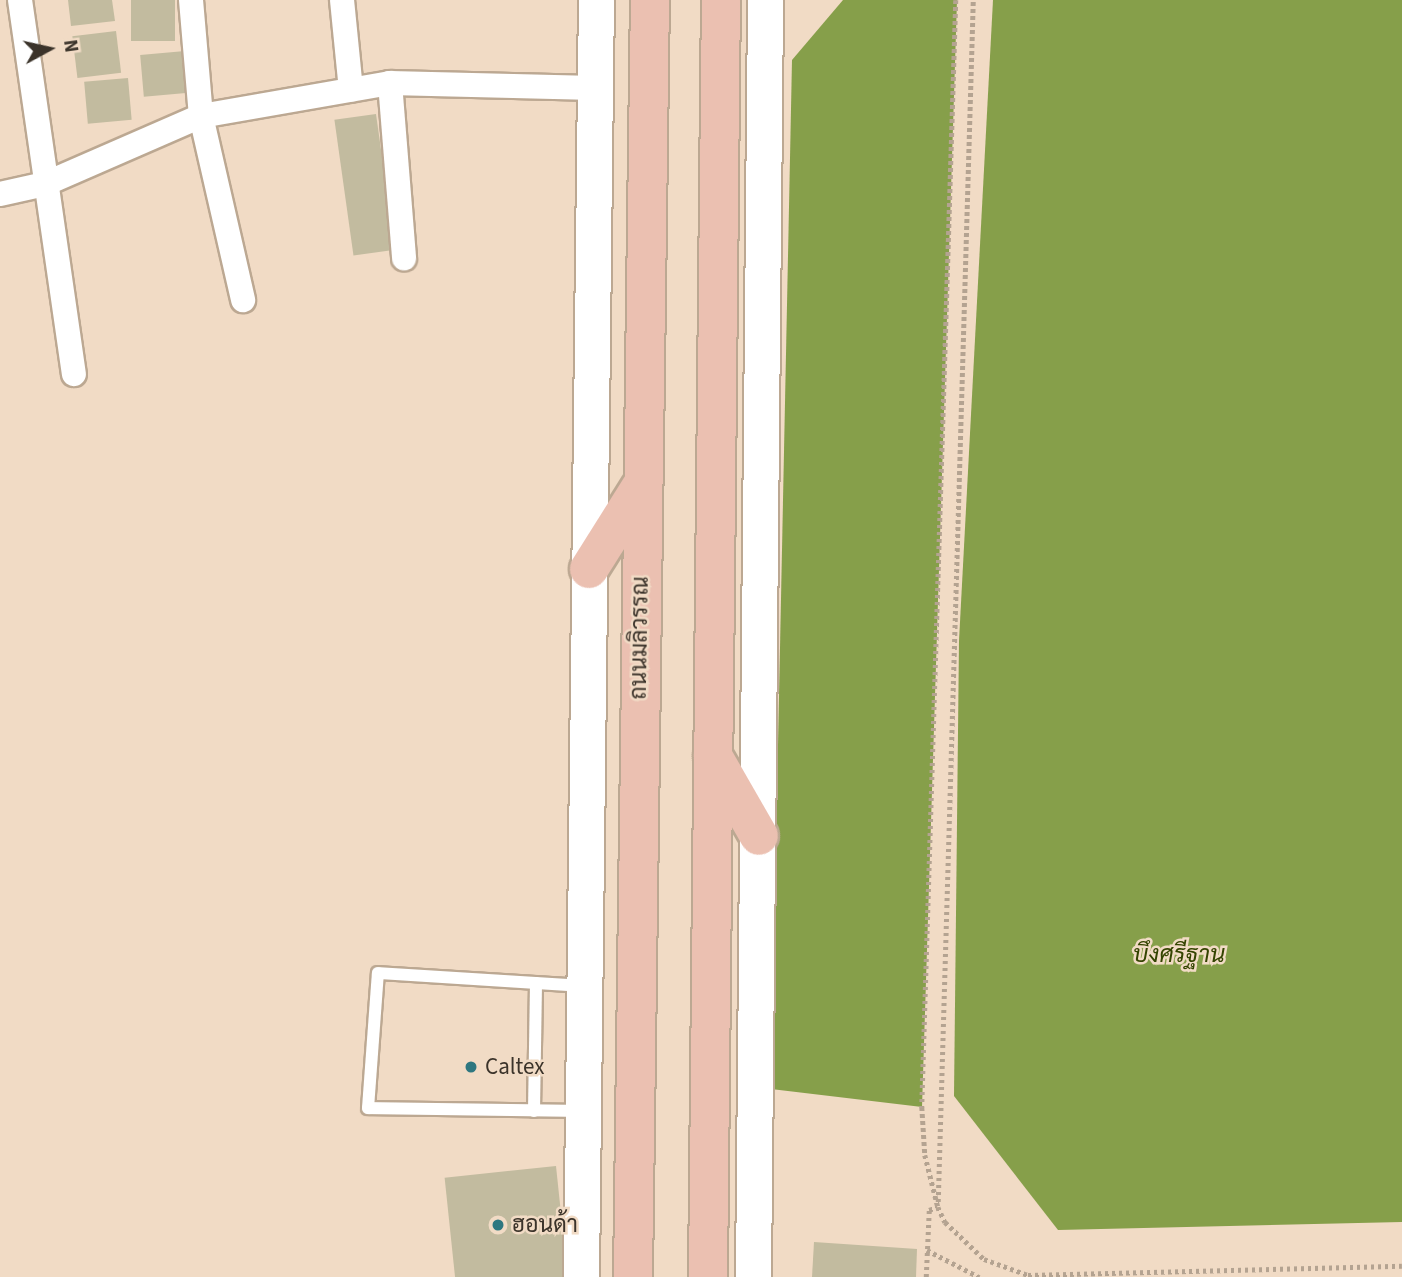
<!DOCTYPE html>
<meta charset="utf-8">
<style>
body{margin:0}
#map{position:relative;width:1402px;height:1277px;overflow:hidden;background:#f1dbc5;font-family:"Source Sans 3",Sarabun,sans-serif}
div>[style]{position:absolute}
.water>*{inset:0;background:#869f4a}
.building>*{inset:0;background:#c2bb9f;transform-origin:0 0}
.path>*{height:4.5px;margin-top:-2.25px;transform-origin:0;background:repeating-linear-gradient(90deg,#b4a391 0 3.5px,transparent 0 7px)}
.roads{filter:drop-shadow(2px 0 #bca892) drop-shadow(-2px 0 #bca892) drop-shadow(0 2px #bca892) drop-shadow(0 -2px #bca892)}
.lane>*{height:12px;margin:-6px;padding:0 6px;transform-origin:6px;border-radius:6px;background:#fff}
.street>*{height:24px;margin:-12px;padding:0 12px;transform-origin:12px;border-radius:12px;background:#fff}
.secondary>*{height:35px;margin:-17.5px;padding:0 17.5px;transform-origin:17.5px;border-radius:17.5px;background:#fff}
.primary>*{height:38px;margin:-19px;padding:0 19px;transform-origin:19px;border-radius:19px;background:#ebc0b1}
.dots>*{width:19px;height:19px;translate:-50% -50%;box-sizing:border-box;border:4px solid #f1dbc5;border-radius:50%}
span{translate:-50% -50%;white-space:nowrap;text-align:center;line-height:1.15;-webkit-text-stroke:5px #f1dbc5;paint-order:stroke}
.street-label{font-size:23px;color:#3b332a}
.poi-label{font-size:23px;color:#3b332a}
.left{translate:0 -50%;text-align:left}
.water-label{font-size:24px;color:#344401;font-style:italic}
.north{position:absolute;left:14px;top:14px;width:70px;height:70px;-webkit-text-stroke:5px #f1dbc5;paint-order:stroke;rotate:82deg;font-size:19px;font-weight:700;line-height:28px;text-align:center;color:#3b332a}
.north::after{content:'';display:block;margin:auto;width:24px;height:32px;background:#3b332a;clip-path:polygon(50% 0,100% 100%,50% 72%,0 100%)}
</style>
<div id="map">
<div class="water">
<i style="clip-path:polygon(843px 0,957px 0,922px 1107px,771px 1089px,792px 60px)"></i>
<i style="clip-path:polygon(993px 0,1402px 0,1402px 1222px,1058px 1230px,954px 1096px,959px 641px)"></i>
</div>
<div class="building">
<i style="clip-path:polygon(68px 0,112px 0,115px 21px,71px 26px)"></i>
<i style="left:131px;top:0;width:44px;height:41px"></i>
<i style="left:116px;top:31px;width:42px;height:44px;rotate:83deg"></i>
<i style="left:185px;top:51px;width:42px;height:45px;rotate:85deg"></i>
<i style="left:128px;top:78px;width:42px;height:44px;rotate:85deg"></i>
<i style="left:376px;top:114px;width:137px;height:42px;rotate:82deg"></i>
<i style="left:556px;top:1166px;width:112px;height:112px;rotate:84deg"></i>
<i style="clip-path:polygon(814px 1242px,917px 1249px,916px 1277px,812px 1277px)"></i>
</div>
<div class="path">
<i style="left:956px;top:0;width:1108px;rotate:91.76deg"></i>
<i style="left:922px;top:1107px;width:48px;rotate:86.4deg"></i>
<i style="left:925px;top:1155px;width:54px;rotate:76deg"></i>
<i style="left:938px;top:1207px;width:17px;rotate:65deg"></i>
<i style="left:945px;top:1222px;width:54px;rotate:43.5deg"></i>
<i style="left:984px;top:1259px;width:47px;rotate:20deg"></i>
<i style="left:1028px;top:1275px;width:374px;rotate:-1.4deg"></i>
<i style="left:938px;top:1202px;width:1203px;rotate:-88.33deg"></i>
<i style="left:927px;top:1250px;width:59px;rotate:27.4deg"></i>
<i style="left:926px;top:1277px;width:67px;rotate:-87.4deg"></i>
<i style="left:929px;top:1210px;width:9px;rotate:-18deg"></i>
</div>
<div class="roads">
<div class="lane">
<i style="left:534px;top:1111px;width:128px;rotate:-89.1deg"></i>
<i style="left:579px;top:1111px;width:211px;rotate:-179.2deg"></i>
<i style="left:368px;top:1108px;width:135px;rotate:-85.8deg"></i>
<i style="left:378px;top:973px;width:204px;rotate:3.6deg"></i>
</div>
<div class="street">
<i style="left:20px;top:0;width:378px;rotate:81.8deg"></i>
<i style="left:191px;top:0;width:116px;rotate:85.1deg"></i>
<i style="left:201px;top:116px;width:189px;rotate:77.1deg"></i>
<i style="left:342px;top:0;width:90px;rotate:84.3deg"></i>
<i style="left:390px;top:83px;width:176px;rotate:85.4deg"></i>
<i style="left:0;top:194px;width:46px;rotate:-12.5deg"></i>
<i style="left:45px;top:184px;width:170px;rotate:-23.6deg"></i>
<i style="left:201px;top:116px;width:192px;rotate:-9.9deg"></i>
<i style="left:390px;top:83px;width:205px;rotate:1.4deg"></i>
</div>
<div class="secondary">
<i style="left:581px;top:1277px;width:1277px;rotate:-89.33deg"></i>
<i style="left:753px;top:1277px;width:1277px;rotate:-89.46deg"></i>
</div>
<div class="primary">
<i style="left:589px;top:569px;width:99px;rotate:-57.8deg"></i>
<i style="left:713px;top:756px;width:92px;rotate:60.1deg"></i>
<i style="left:633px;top:1277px;width:1277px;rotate:-89.24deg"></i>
<i style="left:708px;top:1277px;width:1277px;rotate:-89.42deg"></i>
</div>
</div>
<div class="dots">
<i style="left:471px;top:1067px;background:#2e7780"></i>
<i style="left:498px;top:1225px;background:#2e7780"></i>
</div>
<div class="street-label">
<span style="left:640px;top:638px;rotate:-89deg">ถนนมลิวรรณ</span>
</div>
<div class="poi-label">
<span class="left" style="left:485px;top:1067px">Caltex</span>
<span class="left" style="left:512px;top:1225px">ฮอนด้า</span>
</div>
<div class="water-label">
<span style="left:1179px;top:955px">บึงศรีฐาน</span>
</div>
<div class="north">N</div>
</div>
